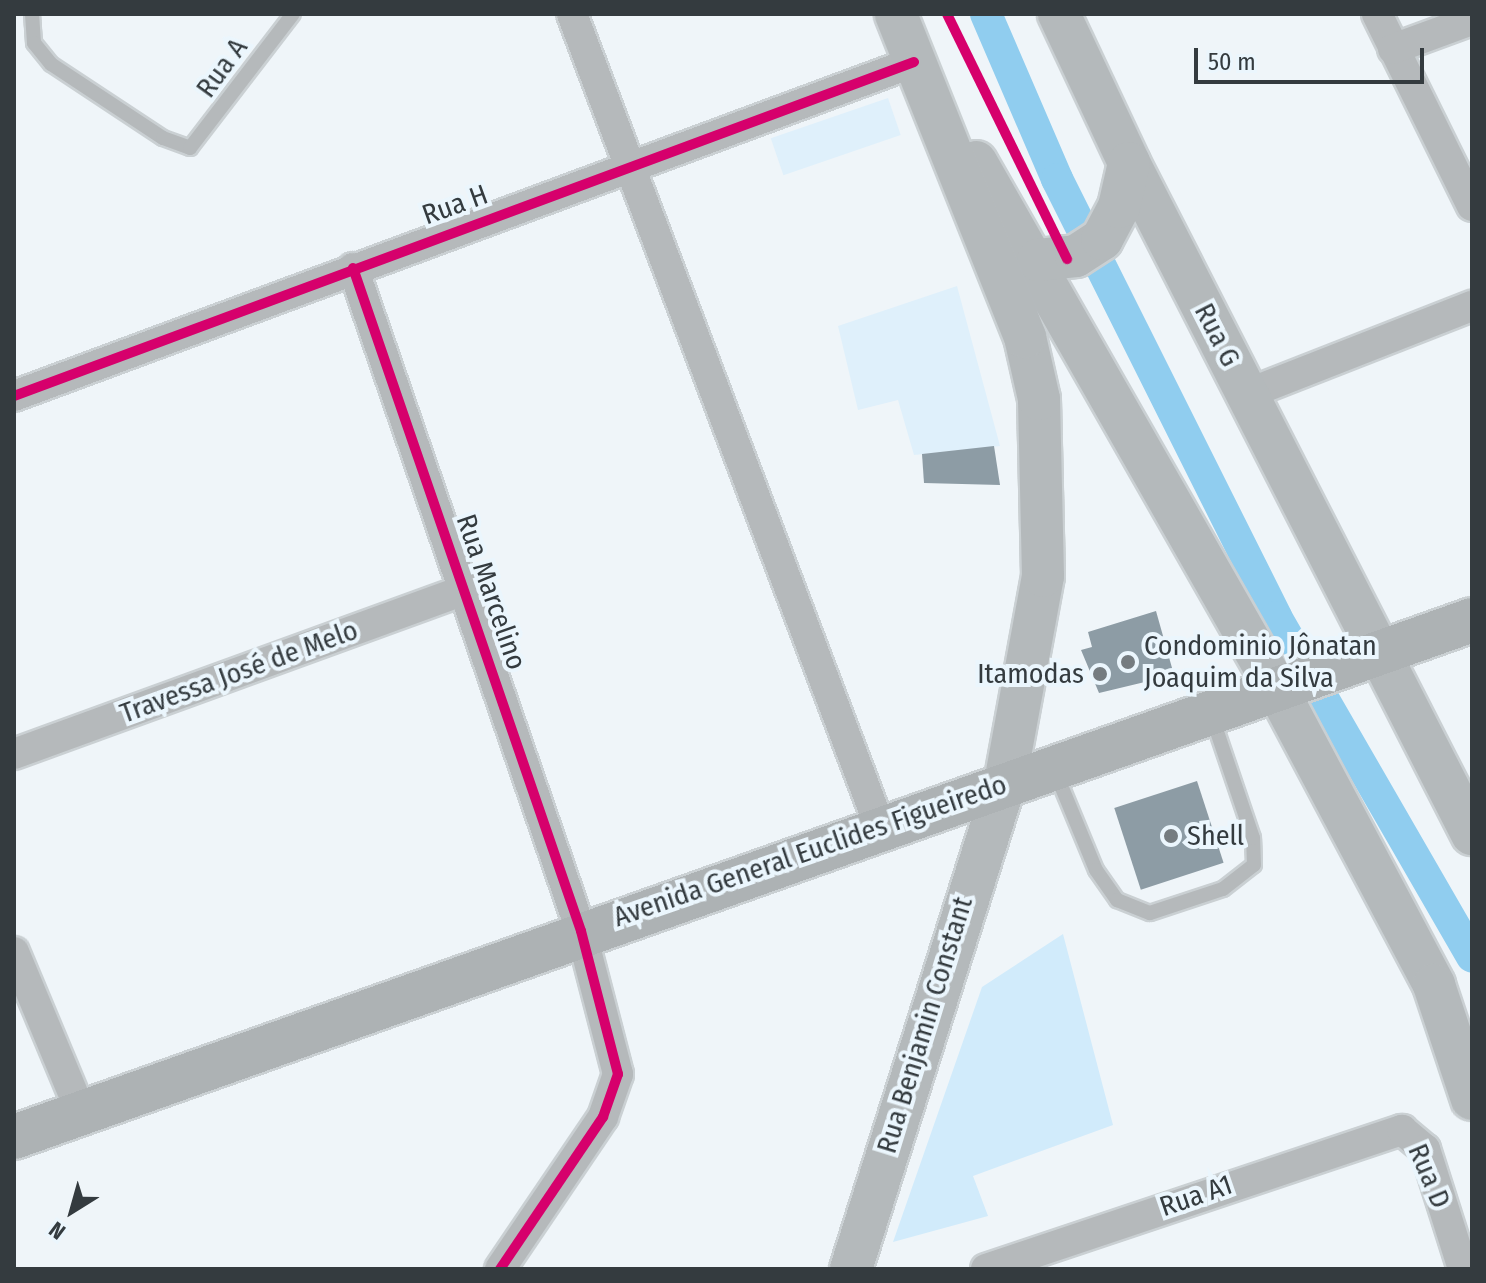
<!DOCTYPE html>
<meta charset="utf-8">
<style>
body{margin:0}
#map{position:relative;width:1486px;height:1283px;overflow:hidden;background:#eff5f9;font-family:"Fira Sans Condensed",sans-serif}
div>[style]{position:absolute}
.built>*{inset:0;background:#dff0fb;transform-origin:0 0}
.green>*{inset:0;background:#d1ebfb}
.canal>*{height:32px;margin:-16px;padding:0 16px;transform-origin:16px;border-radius:16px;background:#90cdef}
.building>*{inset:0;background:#8d9ca5;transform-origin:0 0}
.roads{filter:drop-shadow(2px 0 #cad0d3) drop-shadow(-2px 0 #cad0d3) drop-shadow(0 2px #cad0d3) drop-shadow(0 -2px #cad0d3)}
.lane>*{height:14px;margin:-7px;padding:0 7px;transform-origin:7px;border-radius:7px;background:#b5b9bb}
.street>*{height:30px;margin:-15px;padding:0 15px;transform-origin:15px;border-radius:15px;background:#b5b9bb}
.secondary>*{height:42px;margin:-21px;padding:0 21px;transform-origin:21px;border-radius:21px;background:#b4b9bb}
.primary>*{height:44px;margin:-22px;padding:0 22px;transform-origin:22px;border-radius:22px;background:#adb2b4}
.cycleway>*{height:10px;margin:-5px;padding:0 5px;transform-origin:5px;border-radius:5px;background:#d6006c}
.dots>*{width:22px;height:22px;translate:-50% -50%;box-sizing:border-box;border:4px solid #ebf6fd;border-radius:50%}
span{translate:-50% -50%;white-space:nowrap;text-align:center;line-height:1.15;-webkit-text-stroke:8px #ebf6fd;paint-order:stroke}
.street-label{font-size:28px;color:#343b3f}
.poi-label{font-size:28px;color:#343b3f}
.left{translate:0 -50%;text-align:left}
.right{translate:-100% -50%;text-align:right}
.frame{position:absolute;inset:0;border:16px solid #343b3f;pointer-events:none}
.north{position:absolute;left:32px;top:1171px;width:80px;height:80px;-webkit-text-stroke:6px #ebf6fd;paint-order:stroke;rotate:217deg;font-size:22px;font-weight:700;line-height:32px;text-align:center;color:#343b3f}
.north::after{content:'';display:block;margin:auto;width:28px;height:36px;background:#343b3f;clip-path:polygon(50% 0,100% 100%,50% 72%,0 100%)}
.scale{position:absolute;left:1194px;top:48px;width:230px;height:36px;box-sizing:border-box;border:4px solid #343b3f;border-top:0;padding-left:10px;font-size:24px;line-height:28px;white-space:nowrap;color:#343b3f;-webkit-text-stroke:6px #ebf6fd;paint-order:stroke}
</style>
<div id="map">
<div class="built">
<i style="left:888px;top:98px;width:39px;height:124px;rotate:71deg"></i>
<i style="clip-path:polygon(957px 286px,1000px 446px,914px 455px,898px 400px,858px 410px,838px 326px)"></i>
</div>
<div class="green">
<i style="clip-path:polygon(1063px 934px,1113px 1125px,973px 1176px,988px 1216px,893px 1242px,982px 987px)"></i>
</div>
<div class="canal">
<i style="left:986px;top:14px;width:180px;rotate:66.7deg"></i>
<i style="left:1057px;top:179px;width:490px;rotate:63.4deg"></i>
<i style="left:1276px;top:617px;width:392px;rotate:60deg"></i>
</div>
<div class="building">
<i style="clip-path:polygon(994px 446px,1000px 485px,924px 483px,922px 454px)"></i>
<i style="clip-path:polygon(1156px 611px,1174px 675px,1099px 693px,1081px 650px,1092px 647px,1088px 632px)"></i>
<i style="left:1197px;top:781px;width:86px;height:87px;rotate:72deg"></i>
</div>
<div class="roads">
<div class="lane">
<i style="left:32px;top:14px;width:29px;rotate:86deg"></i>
<i style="left:34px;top:43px;width:27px;rotate:51deg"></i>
<i style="left:51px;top:64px;width:134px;rotate:33.5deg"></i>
<i style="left:163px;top:138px;width:29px;rotate:20deg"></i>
<i style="left:190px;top:148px;width:169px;rotate:-52.5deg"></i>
<i style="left:1055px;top:771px;width:107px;rotate:67.5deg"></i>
<i style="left:1096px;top:870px;width:37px;rotate:55deg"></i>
<i style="left:1117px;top:900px;width:35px;rotate:22deg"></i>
<i style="left:1150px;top:913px;width:77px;rotate:-18.2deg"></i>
<i style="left:1223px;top:889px;width:39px;rotate:-38deg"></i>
<i style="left:1254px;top:865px;width:27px;rotate:-92deg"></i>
<i style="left:1253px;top:838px;width:128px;rotate:-108.7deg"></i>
</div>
<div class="street">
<i style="left:572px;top:14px;width:869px;rotate:69.25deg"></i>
<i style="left:1377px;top:14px;width:214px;rotate:63.7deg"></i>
<i style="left:1393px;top:49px;width:84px;rotate:-20.2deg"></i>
<i style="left:353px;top:268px;width:701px;rotate:71.02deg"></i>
<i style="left:581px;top:931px;width:148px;rotate:75.5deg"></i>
<i style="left:618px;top:1074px;width:46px;rotate:109.2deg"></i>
<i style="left:603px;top:1117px;width:184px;rotate:124.1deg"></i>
<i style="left:1247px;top:394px;width:242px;rotate:-21.4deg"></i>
<i style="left:14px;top:396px;width:960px;rotate:-20.36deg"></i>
<i style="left:14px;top:754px;width:480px;rotate:-20deg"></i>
<i style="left:14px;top:952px;width:173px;rotate:67.3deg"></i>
<i style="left:986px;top:1269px;width:439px;rotate:-18.5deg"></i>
<i style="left:1402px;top:1130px;width:30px;rotate:40deg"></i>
<i style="left:1425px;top:1149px;width:126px;rotate:72.4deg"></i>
</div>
<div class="secondary">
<i style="left:1059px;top:14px;width:165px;rotate:64.8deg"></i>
<i style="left:1129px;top:163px;width:754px;rotate:62.92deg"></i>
<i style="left:976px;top:162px;width:609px;rotate:60.28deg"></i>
<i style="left:1278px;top:691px;width:333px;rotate:62deg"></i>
<i style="left:1434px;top:985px;width:120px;rotate:71.6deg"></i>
<i style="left:1038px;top:260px;width:38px;rotate:-6deg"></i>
<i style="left:1076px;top:256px;width:31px;rotate:-33deg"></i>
<i style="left:1102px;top:239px;width:36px;rotate:-62deg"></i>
<i style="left:1119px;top:207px;width:45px;rotate:-77.2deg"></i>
<i style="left:851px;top:1269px;width:510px;rotate:-72.42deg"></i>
<i style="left:1005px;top:783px;width:210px;rotate:-79.6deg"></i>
<i style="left:1043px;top:576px;width:177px;rotate:-91.3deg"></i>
<i style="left:1039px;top:399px;width:64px;rotate:-102.7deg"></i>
<i style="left:1025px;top:337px;width:348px;rotate:-111.8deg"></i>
</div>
<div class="primary">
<i style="left:14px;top:1137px;width:1547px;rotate:-19.52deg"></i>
</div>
</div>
<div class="cycleway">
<i style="left:947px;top:14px;width:273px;rotate:63.9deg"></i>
<i style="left:353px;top:268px;width:701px;rotate:71.02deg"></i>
<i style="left:581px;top:931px;width:148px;rotate:75.5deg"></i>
<i style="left:618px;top:1074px;width:46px;rotate:109.2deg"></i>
<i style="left:603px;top:1117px;width:184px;rotate:124.1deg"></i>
<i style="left:14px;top:396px;width:960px;rotate:-20.36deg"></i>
</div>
<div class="dots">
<i style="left:1128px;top:662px;background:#757c80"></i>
<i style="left:1100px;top:674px;background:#757c80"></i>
<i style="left:1171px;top:836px;background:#757c80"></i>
</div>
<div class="street-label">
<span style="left:222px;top:68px;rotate:-54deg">Rua A</span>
<span style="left:455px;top:205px;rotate:-20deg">Rua H</span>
<span style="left:1217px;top:335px;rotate:63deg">Rua G</span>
<span style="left:491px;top:592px;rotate:71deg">Rua Marcelino</span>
<span style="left:239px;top:672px;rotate:-20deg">Travessa José de Melo</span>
<span style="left:810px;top:851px;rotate:-19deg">Avenida General Euclides Figueiredo</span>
<span style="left:925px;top:1025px;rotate:-73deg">Rua Benjamin Constant</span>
<span style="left:1429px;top:1176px;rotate:67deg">Rua D</span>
<span style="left:1196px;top:1196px;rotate:-19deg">Rua A1</span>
</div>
<div class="poi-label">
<span class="left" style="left:1144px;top:662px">Condominio Jônatan<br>Joaquim da Silva</span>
<span class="right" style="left:1084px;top:674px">Itamodas</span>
<span class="left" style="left:1187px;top:836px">Shell</span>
</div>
<div class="frame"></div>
<div class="north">N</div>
<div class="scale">50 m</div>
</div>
